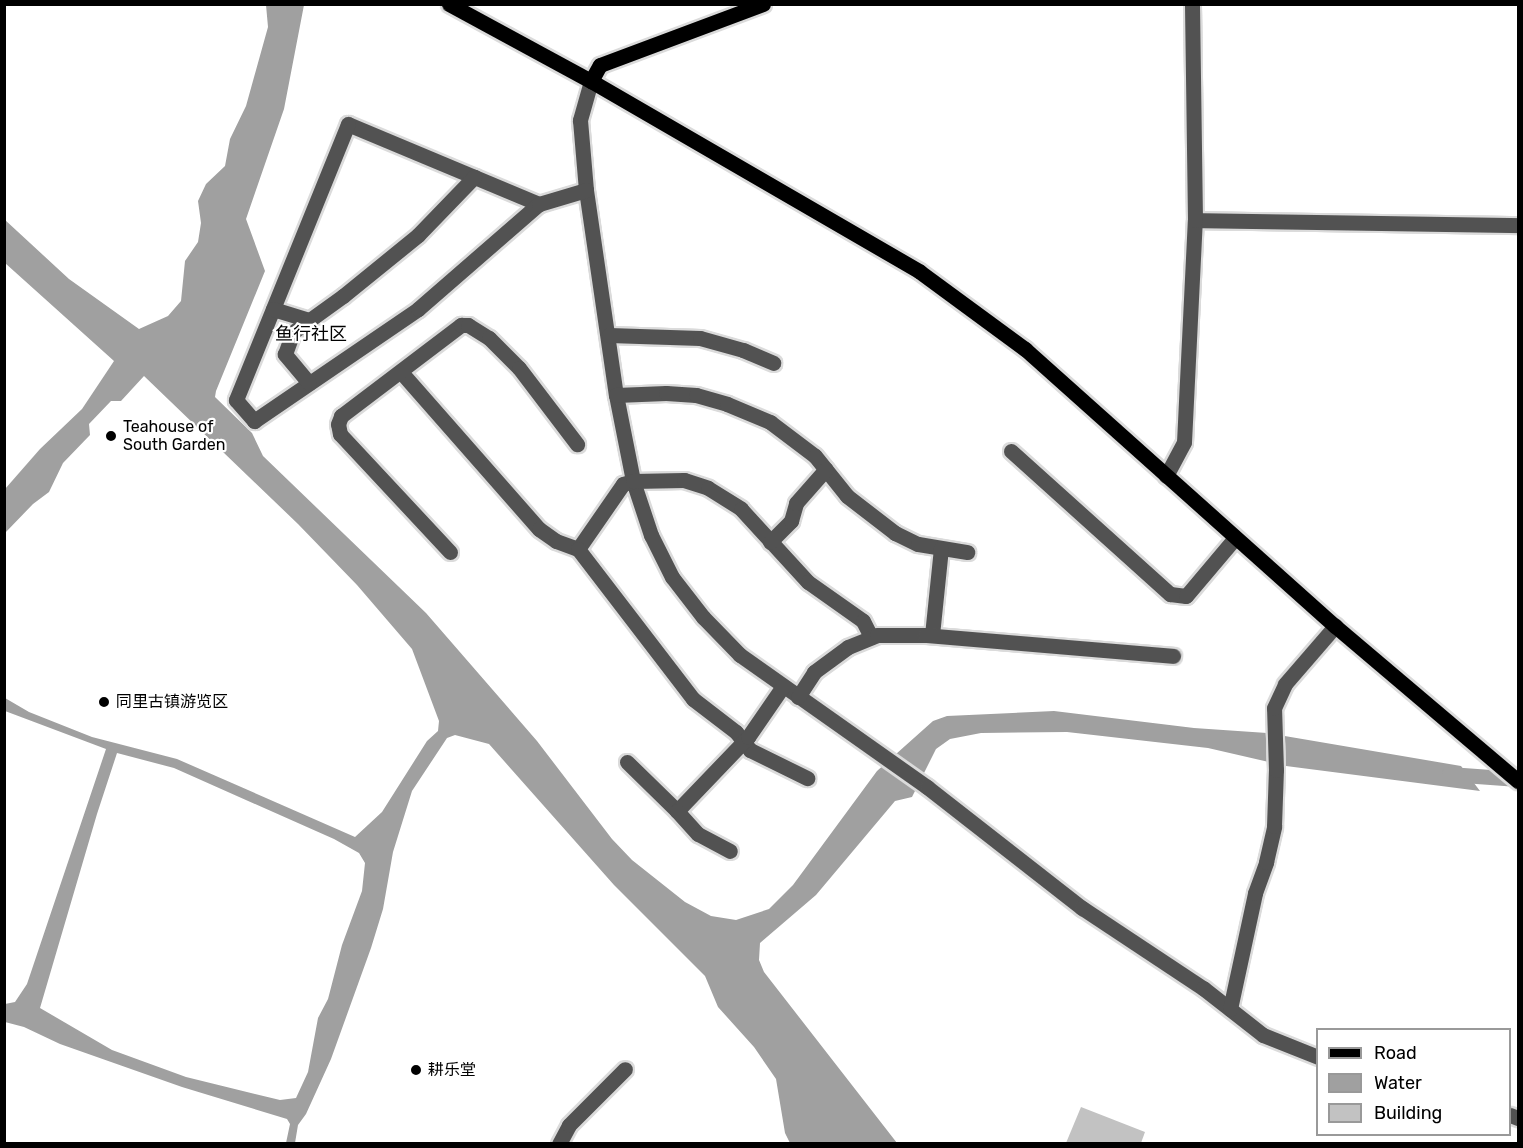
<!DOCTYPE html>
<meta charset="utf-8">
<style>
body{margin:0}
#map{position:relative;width:1523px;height:1148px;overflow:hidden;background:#fff;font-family:Rubik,"Noto Sans SC",sans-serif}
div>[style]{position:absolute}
.water>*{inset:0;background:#a0a0a0}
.canal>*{height:15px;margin:-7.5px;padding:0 7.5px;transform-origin:7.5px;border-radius:7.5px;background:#a0a0a0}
.building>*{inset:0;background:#c2c2c2}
.roads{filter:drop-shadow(2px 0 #dbdbdb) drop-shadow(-2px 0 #dbdbdb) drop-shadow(0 2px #dbdbdb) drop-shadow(0 -2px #dbdbdb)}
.minor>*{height:15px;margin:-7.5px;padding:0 7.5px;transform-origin:7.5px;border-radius:7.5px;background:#525252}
.major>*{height:15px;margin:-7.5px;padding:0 7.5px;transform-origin:7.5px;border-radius:7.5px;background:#000}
.dots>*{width:16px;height:16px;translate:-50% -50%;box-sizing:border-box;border:3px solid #fff;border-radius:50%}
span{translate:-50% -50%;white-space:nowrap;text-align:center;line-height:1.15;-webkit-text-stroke:4.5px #fff;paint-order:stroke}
.poi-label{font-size:16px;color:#000}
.left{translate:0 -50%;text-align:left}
.neighbourhood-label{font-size:18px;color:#000}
.frame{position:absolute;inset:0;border:6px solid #000;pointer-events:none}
.legend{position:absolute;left:1316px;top:1028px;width:195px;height:108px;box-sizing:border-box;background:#fff;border:2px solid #999;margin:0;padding:8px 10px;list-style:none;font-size:18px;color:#000}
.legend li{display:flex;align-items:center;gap:12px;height:30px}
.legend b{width:30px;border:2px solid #999}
</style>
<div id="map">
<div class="water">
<i style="clip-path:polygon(evenodd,266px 5px,304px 5px,284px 109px,246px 219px,265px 271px,216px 391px,215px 397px,252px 433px,263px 456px,426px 613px,537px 741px,612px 839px,632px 860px,685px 902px,711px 916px,736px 920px,769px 909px,793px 885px,877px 771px,933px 721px,947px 716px,1054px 711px,1194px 728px,1267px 733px,1461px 766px,1480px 791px,1286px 766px,1208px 748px,1067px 732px,981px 733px,950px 739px,936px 749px,912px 797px,895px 801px,816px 895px,760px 943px,759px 960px,764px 972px,897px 1143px,790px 1143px,785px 1133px,776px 1079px,754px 1047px,718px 1007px,705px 976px,614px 885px,489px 744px,455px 735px,447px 738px,412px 791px,393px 852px,383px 909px,371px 948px,331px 1059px,306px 1114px,298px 1125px,295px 1143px,286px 1143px,290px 1124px,287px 1119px,182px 1087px,60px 1044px,24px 1027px,5px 1022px,5px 1004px,15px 1002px,27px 984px,106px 749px,5px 711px,5px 698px,29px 712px,92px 737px,177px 759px,355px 837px,382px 812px,427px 741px,438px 731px,439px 721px,412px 649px,357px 585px,298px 524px,144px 376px,121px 401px,111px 401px,89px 424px,90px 435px,63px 463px,49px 492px,33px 504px,5px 533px,5px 489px,40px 449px,82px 409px,114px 361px,5px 263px,4px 219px,69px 279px,139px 329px,168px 316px,181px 301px,185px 261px,198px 242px,201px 223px,198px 201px,206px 184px,225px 166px,230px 139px,246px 106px,268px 27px,266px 5px,117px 753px,174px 768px,334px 839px,359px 853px,365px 863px,362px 891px,342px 945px,328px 999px,318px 1018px,308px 1072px,296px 1098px,280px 1100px,186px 1077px,112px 1050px,40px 1008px,97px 814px,117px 753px)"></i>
</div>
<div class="canal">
<i style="left:1449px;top:774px;width:69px;rotate:4.1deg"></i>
</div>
<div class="building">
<i style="clip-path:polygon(1081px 1107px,1145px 1132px,1141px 1143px,1066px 1143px)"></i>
</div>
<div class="roads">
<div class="minor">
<i style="left:591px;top:81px;width:41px;rotate:105.8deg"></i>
<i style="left:580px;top:120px;width:70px;rotate:85.1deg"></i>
<i style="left:586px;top:190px;width:207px;rotate:81.7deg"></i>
<i style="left:616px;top:395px;width:88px;rotate:78.8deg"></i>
<i style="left:633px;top:481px;width:57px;rotate:71.6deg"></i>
<i style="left:651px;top:535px;width:47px;rotate:63.4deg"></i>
<i style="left:672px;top:577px;width:51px;rotate:52.2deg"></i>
<i style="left:703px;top:617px;width:53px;rotate:45.8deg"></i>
<i style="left:740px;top:655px;width:229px;rotate:35.2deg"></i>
<i style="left:927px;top:787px;width:197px;rotate:38deg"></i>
<i style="left:1082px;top:908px;width:145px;rotate:33.5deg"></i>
<i style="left:1203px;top:988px;width:76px;rotate:38.1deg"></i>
<i style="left:1263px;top:1035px;width:59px;rotate:21.8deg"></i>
<i style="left:539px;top:204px;width:207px;rotate:-157.3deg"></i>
<i style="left:348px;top:124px;width:298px;rotate:112.1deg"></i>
<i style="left:236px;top:400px;width:28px;rotate:49deg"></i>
<i style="left:254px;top:421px;width:199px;rotate:-34.3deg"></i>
<i style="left:418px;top:309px;width:160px;rotate:-41deg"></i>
<i style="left:539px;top:204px;width:49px;rotate:-16.6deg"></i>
<i style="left:1195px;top:220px;width:323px;rotate:0.9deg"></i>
<i style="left:273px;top:309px;width:39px;rotate:17deg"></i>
<i style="left:609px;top:335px;width:91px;rotate:1.9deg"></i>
<i style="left:700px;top:338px;width:45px;rotate:15.6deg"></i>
<i style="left:743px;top:350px;width:33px;rotate:23deg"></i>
<i style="left:401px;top:372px;width:209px;rotate:48.7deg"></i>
<i style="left:539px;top:529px;width:21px;rotate:35deg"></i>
<i style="left:556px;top:541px;width:23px;rotate:20deg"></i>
<i style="left:578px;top:549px;width:79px;rotate:-55.3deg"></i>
<i style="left:623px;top:484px;width:10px;rotate:-17deg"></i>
<i style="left:633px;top:481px;width:51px;rotate:-1.1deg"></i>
<i style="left:684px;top:480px;width:25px;rotate:18deg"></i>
<i style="left:708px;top:488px;width:39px;rotate:32deg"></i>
<i style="left:741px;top:509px;width:99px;rotate:47.5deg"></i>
<i style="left:808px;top:582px;width:67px;rotate:35.3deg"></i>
<i style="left:863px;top:621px;width:18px;rotate:63deg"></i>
<i style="left:309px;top:383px;width:38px;rotate:-130deg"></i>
<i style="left:285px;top:354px;width:23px;rotate:-70deg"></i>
<i style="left:293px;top:332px;width:62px;rotate:-35.8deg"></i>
<i style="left:343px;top:296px;width:97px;rotate:-39.1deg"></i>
<i style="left:418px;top:235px;width:81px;rotate:-46deg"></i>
<i style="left:616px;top:395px;width:50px;rotate:-2.3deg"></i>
<i style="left:666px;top:393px;width:30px;rotate:4deg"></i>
<i style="left:696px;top:395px;width:32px;rotate:16deg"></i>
<i style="left:727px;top:404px;width:47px;rotate:22.7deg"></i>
<i style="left:770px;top:422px;width:56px;rotate:37.1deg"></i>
<i style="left:815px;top:456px;width:51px;rotate:51.3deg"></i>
<i style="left:847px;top:496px;width:61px;rotate:37.6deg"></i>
<i style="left:895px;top:533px;width:25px;rotate:26deg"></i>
<i style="left:918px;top:544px;width:50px;rotate:9.3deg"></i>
<i style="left:1011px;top:451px;width:214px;rotate:42deg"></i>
<i style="left:1170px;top:594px;width:16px;rotate:7deg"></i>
<i style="left:1186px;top:596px;width:76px;rotate:-49.8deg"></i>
<i style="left:1166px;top:476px;width:38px;rotate:-62deg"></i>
<i style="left:1184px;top:442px;width:222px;rotate:-87.2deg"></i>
<i style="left:1195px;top:220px;width:216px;rotate:-90.8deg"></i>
<i style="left:770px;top:542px;width:30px;rotate:-45deg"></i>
<i style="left:791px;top:521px;width:19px;rotate:-74deg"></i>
<i style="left:796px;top:503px;width:45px;rotate:-48.6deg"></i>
<i style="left:578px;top:549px;width:189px;rotate:52.5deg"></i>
<i style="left:693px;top:699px;width:54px;rotate:37.5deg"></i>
<i style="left:736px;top:732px;width:23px;rotate:52deg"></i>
<i style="left:750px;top:750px;width:64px;rotate:26.2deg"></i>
<i style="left:450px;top:552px;width:161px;rotate:-133deg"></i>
<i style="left:340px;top:434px;width:10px;rotate:-101deg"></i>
<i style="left:338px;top:424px;width:9px;rotate:-69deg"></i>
<i style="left:341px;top:416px;width:151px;rotate:-37.2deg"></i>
<i style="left:461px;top:325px;width:7px"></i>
<i style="left:468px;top:325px;width:25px;rotate:32deg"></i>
<i style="left:489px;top:338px;width:42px;rotate:45deg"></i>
<i style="left:519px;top:368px;width:96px;rotate:52.7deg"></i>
<i style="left:932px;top:635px;width:87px;rotate:-84.1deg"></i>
<i style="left:798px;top:697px;width:30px;rotate:-57deg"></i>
<i style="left:814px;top:672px;width:42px;rotate:-36.3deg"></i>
<i style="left:848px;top:647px;width:31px;rotate:-22deg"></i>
<i style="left:877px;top:635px;width:48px"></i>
<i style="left:925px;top:635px;width:249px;rotate:4.8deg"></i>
<i style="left:627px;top:762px;width:70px;rotate:44.4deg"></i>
<i style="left:677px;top:811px;width:103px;rotate:-46.2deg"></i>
<i style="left:748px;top:737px;width:62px;rotate:-55.5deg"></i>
<i style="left:677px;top:811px;width:31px;rotate:48deg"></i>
<i style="left:698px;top:834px;width:36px;rotate:28deg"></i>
<i style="left:1230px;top:1009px;width:119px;rotate:-77.8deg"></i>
<i style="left:1255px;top:893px;width:33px;rotate:-70deg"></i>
<i style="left:1266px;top:862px;width:37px;rotate:-77deg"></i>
<i style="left:1274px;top:826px;width:56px;rotate:-88deg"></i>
<i style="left:1276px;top:770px;width:62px;rotate:-91.8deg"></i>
<i style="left:1274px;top:708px;width:26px;rotate:-65deg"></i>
<i style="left:1285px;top:684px;width:77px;rotate:-49.2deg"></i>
<i style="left:1510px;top:1115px;width:9px;rotate:21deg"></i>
<i style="left:559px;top:1144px;width:21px;rotate:-62deg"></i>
<i style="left:569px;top:1125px;width:79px;rotate:-45deg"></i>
</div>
<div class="major">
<i style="left:449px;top:4px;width:162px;rotate:28.5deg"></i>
<i style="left:591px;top:81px;width:380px;rotate:30.1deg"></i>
<i style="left:920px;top:272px;width:130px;rotate:36.3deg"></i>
<i style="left:1025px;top:349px;width:416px;rotate:41.8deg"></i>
<i style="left:1335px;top:626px;width:240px;rotate:40.3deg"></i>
<i style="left:591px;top:81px;width:18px;rotate:-61deg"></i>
<i style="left:600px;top:65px;width:174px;rotate:-20.5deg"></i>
</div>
</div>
<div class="dots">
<i style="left:111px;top:436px;background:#000"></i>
<i style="left:104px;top:702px;background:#000"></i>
<i style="left:416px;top:1070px;background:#000"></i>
</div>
<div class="poi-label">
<span class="left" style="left:123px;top:436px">Teahouse of<br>South Garden</span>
<span class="left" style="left:116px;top:702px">同里古镇游览区</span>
<span class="left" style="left:428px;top:1070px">耕乐堂</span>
</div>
<div class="neighbourhood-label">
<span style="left:311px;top:334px">鱼行社区</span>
</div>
<div class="frame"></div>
<ul class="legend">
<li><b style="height:8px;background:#000"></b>Road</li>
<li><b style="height:16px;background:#a0a0a0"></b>Water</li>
<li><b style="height:16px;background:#c2c2c2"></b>Building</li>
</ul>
</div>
